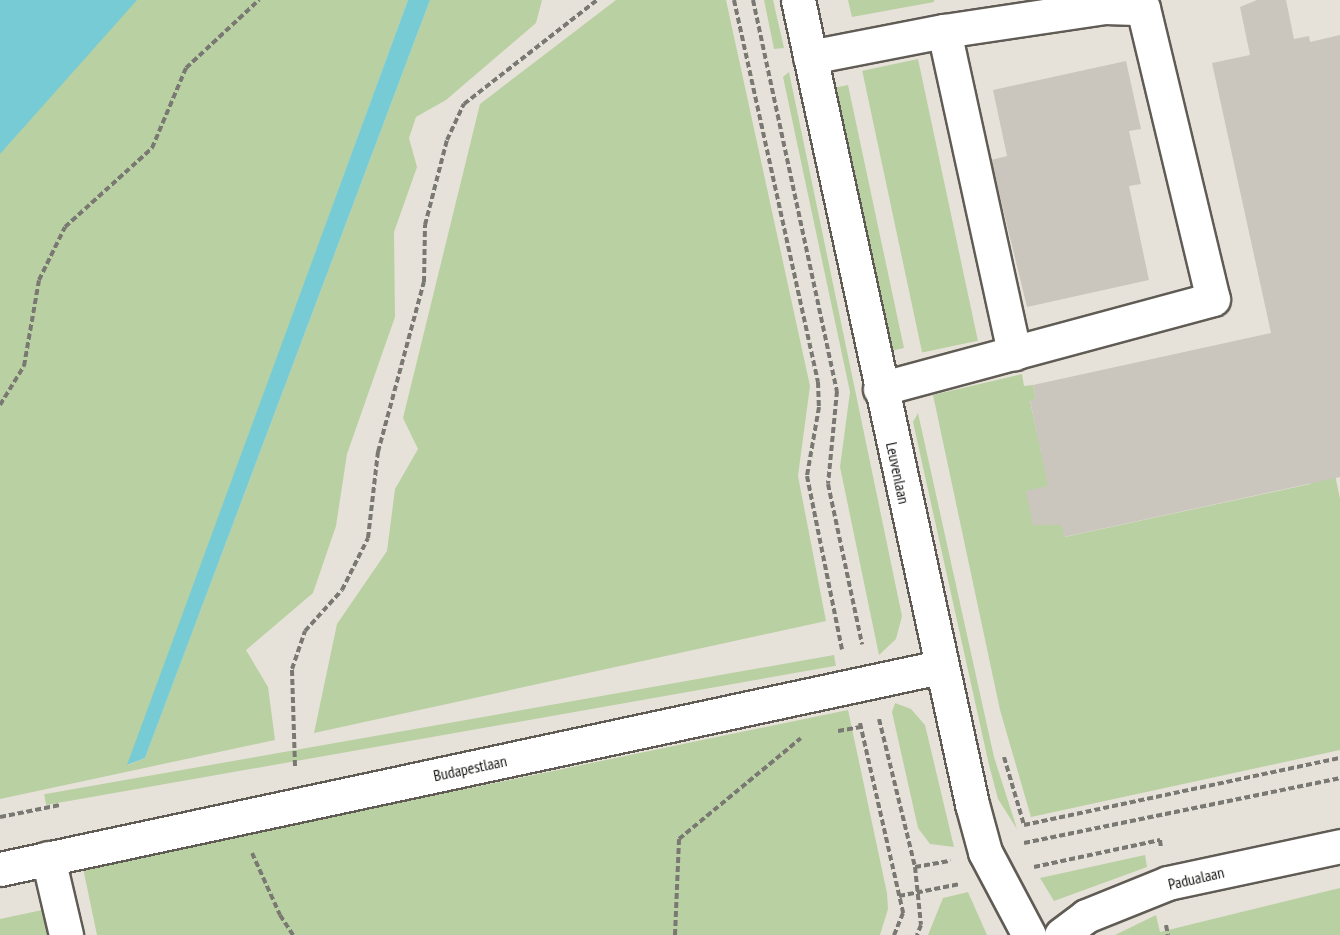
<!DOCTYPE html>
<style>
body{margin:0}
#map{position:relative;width:1340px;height:935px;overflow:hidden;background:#e7e2d9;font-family:"PT Sans Narrow",sans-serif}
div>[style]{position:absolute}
.green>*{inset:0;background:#b9d0a2;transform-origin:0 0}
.water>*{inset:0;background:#77cbd4}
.building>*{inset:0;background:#cbc6bd}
.path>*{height:4px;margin-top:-2px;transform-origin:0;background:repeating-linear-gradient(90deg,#7a7872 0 6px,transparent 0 9px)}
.roads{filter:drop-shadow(2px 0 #605c55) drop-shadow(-2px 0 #605c55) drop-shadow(0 2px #605c55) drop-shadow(0 -2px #605c55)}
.minor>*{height:33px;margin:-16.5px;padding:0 16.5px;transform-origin:16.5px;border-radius:16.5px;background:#fff}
.major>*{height:33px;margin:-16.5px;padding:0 16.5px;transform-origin:16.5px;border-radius:16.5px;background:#fff}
span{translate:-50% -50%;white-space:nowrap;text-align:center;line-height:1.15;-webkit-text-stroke:5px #fff;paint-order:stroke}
.street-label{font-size:16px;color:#141310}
</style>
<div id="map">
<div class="green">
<i style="clip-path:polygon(0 0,408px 0,128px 765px,145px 758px,430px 0,542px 0,536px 23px,446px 100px,416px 117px,409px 138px,417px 167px,394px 232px,395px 317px,347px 454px,336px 526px,313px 593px,246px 650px,268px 687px,275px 740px,0 799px)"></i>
<i style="clip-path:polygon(616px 0,726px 0,810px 386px,798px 476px,826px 621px,314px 733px,337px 624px,387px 551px,395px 489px,418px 449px,403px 418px,480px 104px)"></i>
<i style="clip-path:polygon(764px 0,773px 0,784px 48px,774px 49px)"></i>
<i style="clip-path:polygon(848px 0,934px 0,934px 2px,852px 17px)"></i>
<i style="left:918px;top:59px;width:288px;height:57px;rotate:78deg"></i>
<i style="clip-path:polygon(789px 72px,902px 616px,896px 639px,879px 655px,840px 467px,850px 392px,783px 77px)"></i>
<i style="left:848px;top:85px;width:269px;height:15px;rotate:78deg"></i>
<i style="clip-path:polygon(1022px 374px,1024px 386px,1033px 385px,1036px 399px,1030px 401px,1041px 451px,1047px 450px,1065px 537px,1310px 484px,1334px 470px,1340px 499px,1340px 750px,1031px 817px,1000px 710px,933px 395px)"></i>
<i style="clip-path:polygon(918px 413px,994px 757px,1017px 829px,998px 799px,989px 765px,913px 422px)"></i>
<i style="left:834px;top:655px;width:11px;height:802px;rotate:80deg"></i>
<i style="clip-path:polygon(895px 703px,911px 709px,925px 725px,954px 847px,930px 844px,918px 828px,892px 712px)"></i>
<i style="clip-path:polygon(848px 710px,887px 893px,888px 909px,880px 935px,97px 935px,83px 868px)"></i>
<i style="clip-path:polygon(1145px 855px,1147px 867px,1054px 901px,1040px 878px)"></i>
<i style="clip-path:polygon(1340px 888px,1340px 935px,1115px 935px,1156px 915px,1160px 932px)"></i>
<i style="clip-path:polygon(968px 892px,987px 935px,928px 935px,943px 898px)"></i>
<i style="clip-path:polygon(47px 909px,53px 935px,0 935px,0 919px)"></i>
</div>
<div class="water">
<i style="clip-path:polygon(0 0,137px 0,0 154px)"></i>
<i style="clip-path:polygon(408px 0,430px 0,145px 758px,127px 765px)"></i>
</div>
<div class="building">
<i style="clip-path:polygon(1257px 0,1286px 0,1294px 39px,1309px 36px,1310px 42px,1340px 35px,1340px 477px,1064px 537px,1062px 525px,1033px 525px,1026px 491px,1048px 486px,1030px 400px,1036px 399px,1033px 385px,1271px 333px,1212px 63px,1250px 55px,1240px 7px)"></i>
<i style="clip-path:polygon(1126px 61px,1141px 129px,1129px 131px,1141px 184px,1129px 186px,1149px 280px,1027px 307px,991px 160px,1007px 156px,993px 90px)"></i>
</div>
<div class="path">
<i style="left:734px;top:0;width:391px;rotate:77.6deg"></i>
<i style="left:818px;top:382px;width:25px;rotate:88deg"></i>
<i style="left:819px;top:407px;width:70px;rotate:99.9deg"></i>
<i style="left:807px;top:476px;width:177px;rotate:78.6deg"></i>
<i style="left:753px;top:0;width:400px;rotate:77.9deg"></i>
<i style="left:837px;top:391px;width:93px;rotate:95.5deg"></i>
<i style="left:828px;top:484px;width:164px;rotate:78deg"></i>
<i style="left:0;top:405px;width:46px;rotate:-58.4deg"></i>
<i style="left:24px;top:366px;width:87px;rotate:-80.1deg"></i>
<i style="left:39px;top:280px;width:59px;rotate:-63.9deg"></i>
<i style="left:65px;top:227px;width:118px;rotate:-42.2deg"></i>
<i style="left:152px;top:148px;width:87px;rotate:-67deg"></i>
<i style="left:186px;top:68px;width:100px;rotate:-43deg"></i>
<i style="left:879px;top:719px;width:152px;rotate:76.3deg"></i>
<i style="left:915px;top:867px;width:58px;rotate:84.1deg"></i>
<i style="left:921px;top:925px;width:11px;rotate:112deg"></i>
<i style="left:860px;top:723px;width:195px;rotate:77.2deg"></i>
<i style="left:903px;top:913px;width:24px;rotate:112deg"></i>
<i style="left:838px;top:731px;width:23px;rotate:-10deg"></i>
<i style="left:1004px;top:757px;width:71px;rotate:73.6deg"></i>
<i style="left:1024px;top:825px;width:323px;rotate:-12deg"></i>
<i style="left:295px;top:766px;width:97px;rotate:-91.8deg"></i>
<i style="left:292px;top:669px;width:40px;rotate:-71.1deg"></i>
<i style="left:305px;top:631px;width:55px;rotate:-47.9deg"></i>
<i style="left:342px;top:590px;width:58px;rotate:-63.4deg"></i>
<i style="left:368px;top:538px;width:87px;rotate:-83.4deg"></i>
<i style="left:378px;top:452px;width:176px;rotate:-74.9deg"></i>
<i style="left:424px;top:282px;width:57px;rotate:-89deg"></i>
<i style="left:425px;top:225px;width:88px;rotate:-75.5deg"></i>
<i style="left:447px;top:140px;width:40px;rotate:-65deg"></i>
<i style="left:464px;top:104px;width:169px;rotate:-38deg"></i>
<i style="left:0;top:817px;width:61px;rotate:-11.3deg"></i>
<i style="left:1024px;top:843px;width:323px;rotate:-11.6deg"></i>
<i style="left:252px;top:853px;width:68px;rotate:65.7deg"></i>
<i style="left:280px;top:915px;width:24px;rotate:57deg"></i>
<i style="left:915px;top:867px;width:36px;rotate:-10deg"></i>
<i style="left:1034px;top:867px;width:129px;rotate:-12.1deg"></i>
<i style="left:1160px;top:840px;width:8px;rotate:83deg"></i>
<i style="left:899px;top:896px;width:62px;rotate:-11.1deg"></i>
<i style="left:1166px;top:925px;width:10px;rotate:79deg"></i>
<i style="left:675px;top:935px;width:96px;rotate:-87.6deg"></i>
<i style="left:679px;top:839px;width:158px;rotate:-39.6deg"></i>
</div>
<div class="roads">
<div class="minor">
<i style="left:944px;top:31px;width:330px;rotate:77.7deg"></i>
<i style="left:810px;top:57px;width:136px;rotate:-11deg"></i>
<i style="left:944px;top:31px;width:163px;rotate:-8.5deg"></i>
<i style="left:1105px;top:7px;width:38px;rotate:2deg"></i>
<i style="left:1143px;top:8px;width:299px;rotate:76.5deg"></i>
<i style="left:1213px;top:299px;width:345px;rotate:164.9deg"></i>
<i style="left:48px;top:858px;width:79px;rotate:76.8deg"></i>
<i style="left:0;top:869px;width:961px;rotate:-12.13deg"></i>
<i style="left:1061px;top:935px;width:31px;rotate:-37deg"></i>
<i style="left:1086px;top:916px;width:88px;rotate:-21.9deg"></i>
<i style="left:1168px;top:883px;width:176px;rotate:-12.1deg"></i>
</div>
<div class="major">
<i style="left:798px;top:0;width:823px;rotate:77.79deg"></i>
<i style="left:972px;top:804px;width:50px;rotate:74.8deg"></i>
<i style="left:985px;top:852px;width:94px;rotate:62.1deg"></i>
</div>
</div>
<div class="street-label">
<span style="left:898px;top:473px;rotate:78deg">Leuvenlaan</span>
<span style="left:470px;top:768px;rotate:-12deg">Budapestlaan</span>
<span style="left:1196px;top:878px;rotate:-13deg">Padualaan</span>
</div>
</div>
